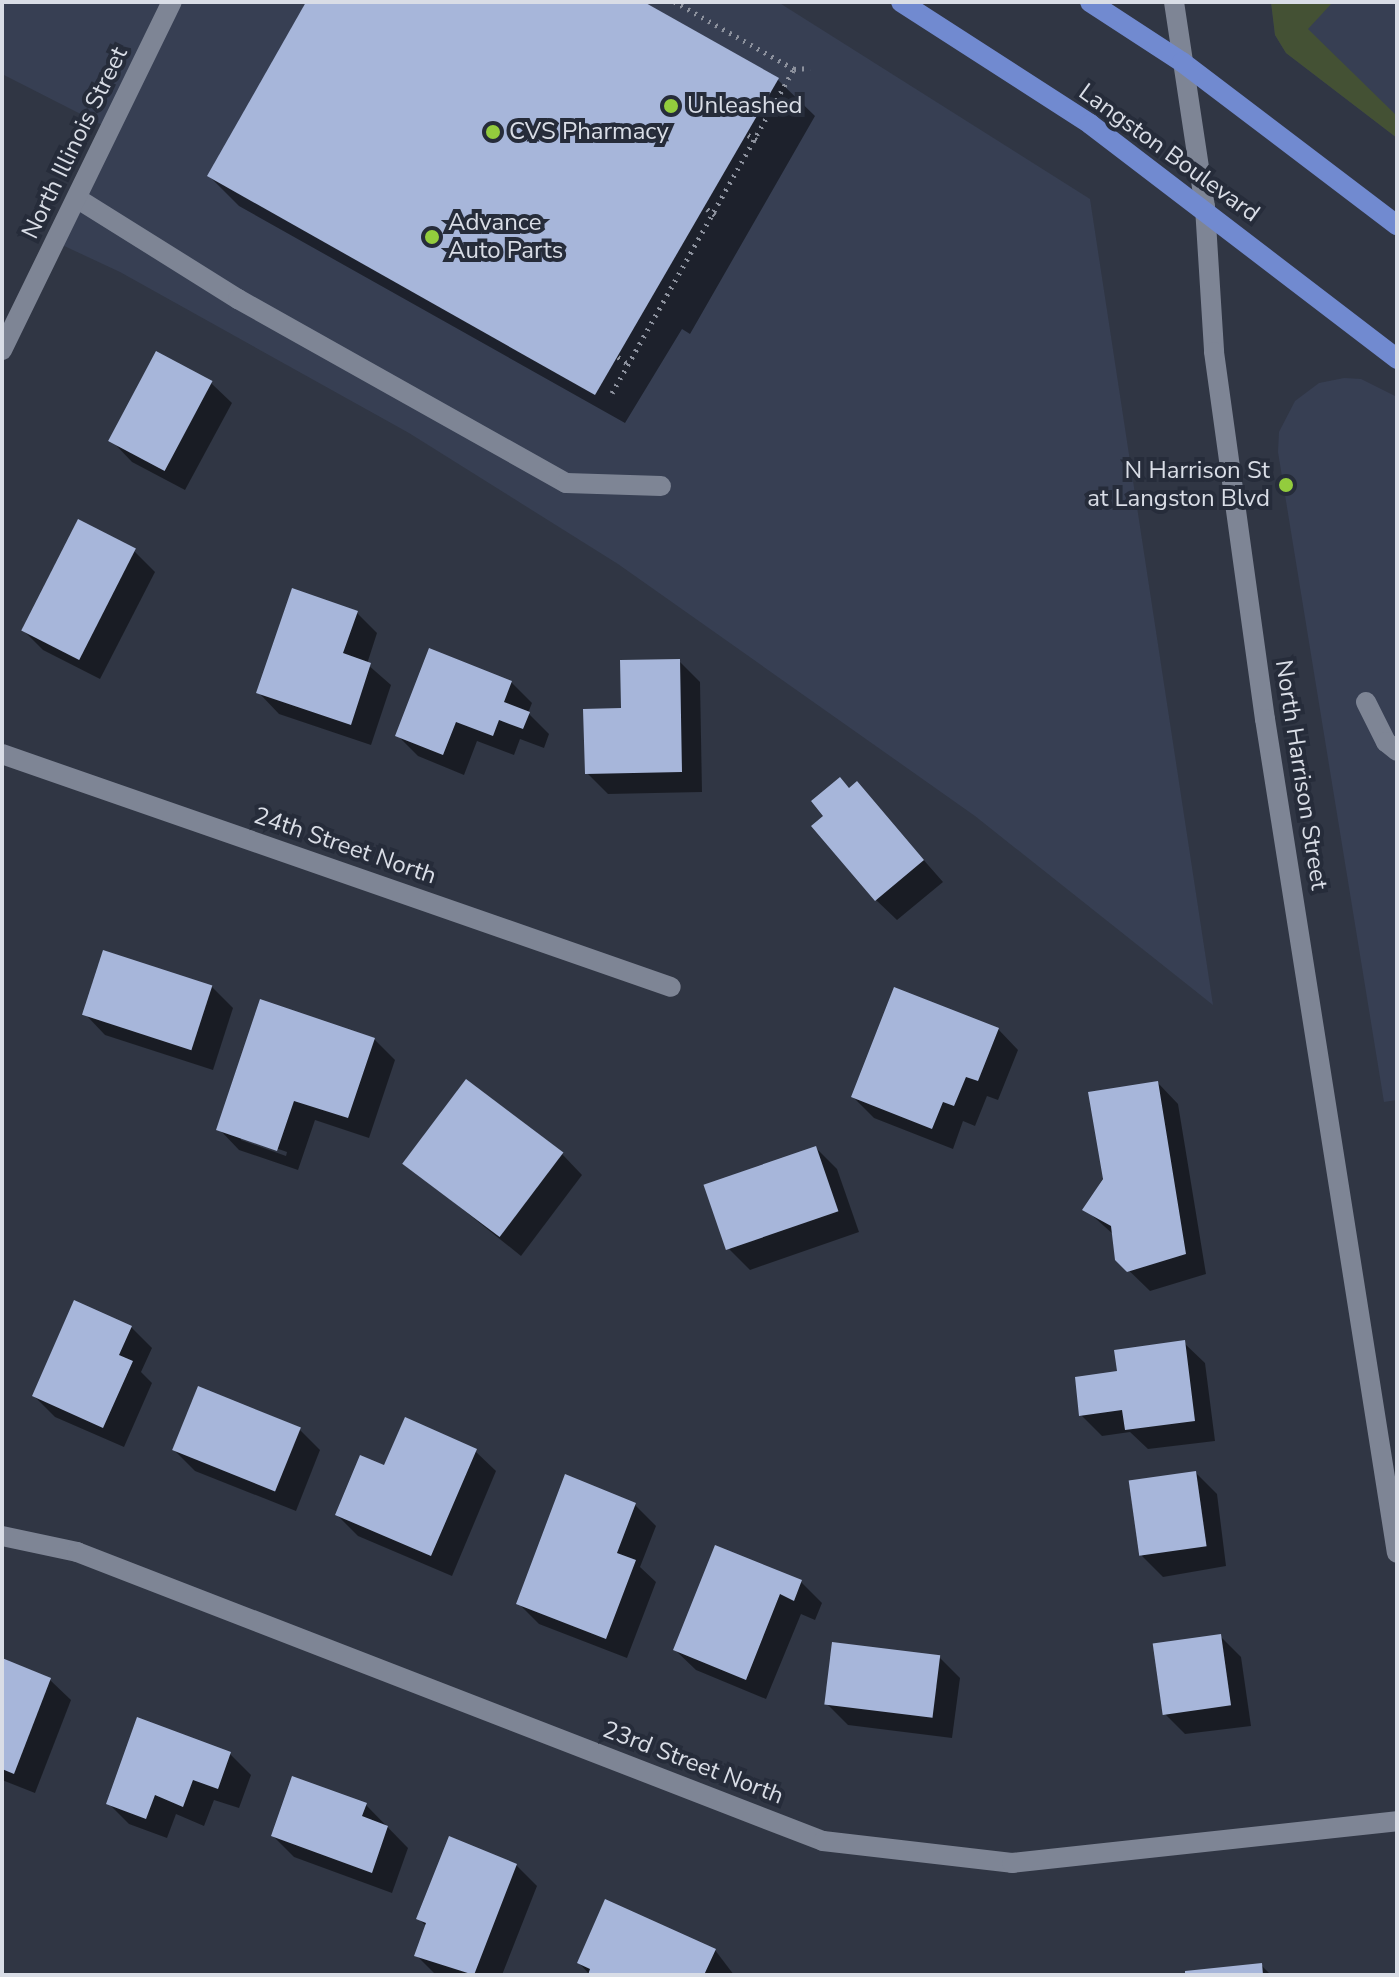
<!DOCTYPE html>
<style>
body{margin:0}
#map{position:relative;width:1399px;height:1977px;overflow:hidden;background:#303644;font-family:"Nunito Sans",sans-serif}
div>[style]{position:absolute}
.built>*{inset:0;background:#373f53}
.green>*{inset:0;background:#445134}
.shadow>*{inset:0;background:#0007}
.building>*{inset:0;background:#a7b6da;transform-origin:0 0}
.path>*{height:5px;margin-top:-2.5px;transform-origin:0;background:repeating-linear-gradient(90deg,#8c919d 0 2px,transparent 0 8px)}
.minor>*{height:20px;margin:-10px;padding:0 10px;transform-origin:10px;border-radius:10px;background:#7e8595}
.major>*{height:20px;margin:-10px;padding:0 10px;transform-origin:10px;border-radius:10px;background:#718ad0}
.dots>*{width:22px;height:22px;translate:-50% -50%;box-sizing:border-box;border:4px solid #262c3a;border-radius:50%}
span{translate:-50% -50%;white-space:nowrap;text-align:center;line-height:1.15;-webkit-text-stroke:8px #262c3a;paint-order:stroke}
.poi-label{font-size:24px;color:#d9dde6}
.left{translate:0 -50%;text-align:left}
.right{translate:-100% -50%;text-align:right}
.street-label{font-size:24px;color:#d9dde6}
.frame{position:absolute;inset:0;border:4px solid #d9dde6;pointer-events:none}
</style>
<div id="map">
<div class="built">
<i style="clip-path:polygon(2px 2px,778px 2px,1090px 199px,1213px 1005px,975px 816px,618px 564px,409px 433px,120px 272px,60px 244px,114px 131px,2px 74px)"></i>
<i style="clip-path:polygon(1271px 2px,1397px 2px,1397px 138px,1286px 53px,1275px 35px)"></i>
<i style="clip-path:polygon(1344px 378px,1361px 379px,1397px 397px,1397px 1100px,1384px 1102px,1278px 452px,1279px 432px,1295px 401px,1319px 383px)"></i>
</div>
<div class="green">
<i style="clip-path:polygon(1271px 2px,1333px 2px,1308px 29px,1397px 116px,1397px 138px,1286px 53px,1275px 35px)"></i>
</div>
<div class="shadow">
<i style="clip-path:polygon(308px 2px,640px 2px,778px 80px,815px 116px,690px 334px,682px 329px,625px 423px,239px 206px,209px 176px)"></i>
<i style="clip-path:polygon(211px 383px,232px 403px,185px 490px,132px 462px,112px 441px)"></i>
<i style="clip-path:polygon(134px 551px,155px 572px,100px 679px,43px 650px,22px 629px)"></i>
<i style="clip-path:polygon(356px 612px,377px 633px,367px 664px,391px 685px,371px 745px,279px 714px,259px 693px)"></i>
<i style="clip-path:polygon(679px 661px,700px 682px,702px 792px,608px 794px,587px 773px)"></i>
<i style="clip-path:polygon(511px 682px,532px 703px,528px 713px,549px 734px,544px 748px,520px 739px,514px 755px,477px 741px,464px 775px,418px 756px,397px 735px)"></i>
<i style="clip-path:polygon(840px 779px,851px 790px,857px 784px,943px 882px,897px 920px,876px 900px,826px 816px)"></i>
<i style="clip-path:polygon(212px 987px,233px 1008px,213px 1070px,105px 1035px,85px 1014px)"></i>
<i style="clip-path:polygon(998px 1029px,1018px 1050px,998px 1100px,987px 1096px,975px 1126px,963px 1121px,953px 1149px,874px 1118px,853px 1097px)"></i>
<i style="clip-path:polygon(evenodd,374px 1039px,395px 1060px,369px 1138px,315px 1120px,298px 1170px,239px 1150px,219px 1129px,374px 1039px,241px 1136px,287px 1152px,286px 1156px,241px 1140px,241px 1136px)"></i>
<i style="clip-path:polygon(1158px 1083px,1178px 1104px,1206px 1274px,1150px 1291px,1117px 1259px,1114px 1235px,1085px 1209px)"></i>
<i style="clip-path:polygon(816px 1148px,837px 1169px,859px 1232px,750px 1270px,729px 1249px)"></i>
<i style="clip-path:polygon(562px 1154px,582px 1175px,521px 1256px,405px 1163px)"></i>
<i style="clip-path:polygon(131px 1327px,152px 1348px,141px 1372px,152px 1383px,124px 1447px,55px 1417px,34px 1396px)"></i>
<i style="clip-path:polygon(1184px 1343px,1205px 1363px,1215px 1441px,1148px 1449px,1130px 1432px,1102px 1436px,1081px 1415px,1119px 1373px)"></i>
<i style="clip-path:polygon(300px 1430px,320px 1450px,296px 1511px,195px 1471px,174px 1450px)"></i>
<i style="clip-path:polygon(475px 1451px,496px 1471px,452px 1576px,358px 1536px,337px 1515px,385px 1468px)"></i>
<i style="clip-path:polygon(1196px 1473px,1217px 1494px,1226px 1566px,1163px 1577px,1142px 1556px)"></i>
<i style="clip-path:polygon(635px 1505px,656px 1526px,640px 1567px,656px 1582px,627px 1658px,539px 1624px,518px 1603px)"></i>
<i style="clip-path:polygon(801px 1582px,822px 1603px,815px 1620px,801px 1614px,766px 1699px,696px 1670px,675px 1650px)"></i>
<i style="clip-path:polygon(1220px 1636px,1241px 1657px,1251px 1726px,1185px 1734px,1164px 1713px)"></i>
<i style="clip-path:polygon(939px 1657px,960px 1678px,952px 1738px,848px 1725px,827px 1704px)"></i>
<i style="clip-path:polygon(2px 1661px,50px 1680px,71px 1700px,35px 1793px,2px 1780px)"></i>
<i style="clip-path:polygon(230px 1754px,251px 1775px,239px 1808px,214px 1800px,204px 1826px,176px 1814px,167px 1838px,129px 1824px,108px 1803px)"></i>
<i style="clip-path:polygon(366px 1805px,408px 1848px,392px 1893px,294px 1857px,273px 1836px)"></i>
<i style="clip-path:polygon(516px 1865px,537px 1886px,502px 1975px,436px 1975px,416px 1955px,427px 1927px,419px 1919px)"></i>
<i style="clip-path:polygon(715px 1950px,734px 1975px,590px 1975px,579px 1963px)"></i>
<i style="clip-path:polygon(1261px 1965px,1271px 1975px,1187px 1975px)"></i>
</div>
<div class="building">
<i style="clip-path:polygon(306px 2px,644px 2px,779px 78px,595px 395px,207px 176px)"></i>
<i style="left:156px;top:351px;width:64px;height:102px;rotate:28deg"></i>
<i style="left:78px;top:519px;width:65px;height:125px;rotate:27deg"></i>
<i style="clip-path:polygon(292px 588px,358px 611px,343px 653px,371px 663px,351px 725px,256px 693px)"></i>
<i style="clip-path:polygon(429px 648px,512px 681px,504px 702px,530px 712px,523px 729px,499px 720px,493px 736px,456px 722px,443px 755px,395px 736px)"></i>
<i style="clip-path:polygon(680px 659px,682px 772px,585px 774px,583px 709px,621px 708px,620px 660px)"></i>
<i style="clip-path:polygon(840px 777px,849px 788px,857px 781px,924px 860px,875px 901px,811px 826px,823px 816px,811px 801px)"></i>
<i style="left:103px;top:950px;width:115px;height:68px;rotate:18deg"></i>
<i style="clip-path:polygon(894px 987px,999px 1028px,978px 1081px,966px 1077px,954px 1106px,943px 1102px,932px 1129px,851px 1097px)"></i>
<i style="clip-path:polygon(260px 999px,375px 1038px,348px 1118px,294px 1101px,277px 1151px,216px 1130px)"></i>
<i style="left:466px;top:1079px;width:122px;height:106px;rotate:37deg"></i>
<i style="clip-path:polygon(1158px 1081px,1186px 1254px,1127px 1272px,1115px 1260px,1111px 1226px,1082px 1210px,1103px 1179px,1088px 1092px)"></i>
<i style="left:816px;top:1146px;width:69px;height:119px;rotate:71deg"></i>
<i style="clip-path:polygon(74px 1300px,132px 1326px,119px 1355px,133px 1361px,103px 1428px,32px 1396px)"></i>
<i style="clip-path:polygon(1185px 1340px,1195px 1421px,1125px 1430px,1122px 1410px,1079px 1416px,1075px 1377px,1117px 1371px,1114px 1350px)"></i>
<i style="left:198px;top:1386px;width:111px;height:69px;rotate:22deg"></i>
<i style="clip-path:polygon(405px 1417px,477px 1449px,431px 1556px,335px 1515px,360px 1455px,384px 1465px)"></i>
<i style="left:1196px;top:1471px;width:76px;height:68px;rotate:82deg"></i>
<i style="clip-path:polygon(565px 1474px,636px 1503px,617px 1553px,636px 1560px,606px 1639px,516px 1604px)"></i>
<i style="clip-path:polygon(715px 1545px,802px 1580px,794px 1601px,780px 1594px,746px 1680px,673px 1650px)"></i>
<i style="left:1221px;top:1634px;width:72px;height:69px;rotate:82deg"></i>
<i style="left:832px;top:1642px;width:109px;height:63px;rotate:7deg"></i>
<i style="clip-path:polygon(2px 1658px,51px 1678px,14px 1774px,2px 1769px)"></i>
<i style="clip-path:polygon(137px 1717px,231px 1752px,218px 1789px,193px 1780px,183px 1807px,155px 1795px,146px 1819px,106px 1804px)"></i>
<i style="clip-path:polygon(292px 1776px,367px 1803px,362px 1816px,388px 1826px,372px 1873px,271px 1836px)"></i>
<i style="clip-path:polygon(449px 1836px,517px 1864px,474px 1975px,414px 1956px,426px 1923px,416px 1919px)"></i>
<i style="clip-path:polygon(605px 1899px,716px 1949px,704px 1975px,588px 1975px,590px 1969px,577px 1963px)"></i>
<i style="clip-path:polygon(1262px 1963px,1263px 1975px,1185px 1975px,1185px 1971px)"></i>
</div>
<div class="path">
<i style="left:794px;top:69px;width:16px;rotate:-4deg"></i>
<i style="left:748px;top:135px;width:10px;rotate:29deg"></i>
<i style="left:707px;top:209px;width:10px;rotate:37deg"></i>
<i style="left:618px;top:357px;width:12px;rotate:35deg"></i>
<i style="left:612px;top:393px;width:372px;rotate:-60.7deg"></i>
<i style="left:794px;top:69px;width:137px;rotate:-150.6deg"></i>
</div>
<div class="minor">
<i style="left:1174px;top:2px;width:207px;rotate:81.4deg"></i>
<i style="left:1205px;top:207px;width:145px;rotate:86.4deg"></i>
<i style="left:1214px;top:352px;width:371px;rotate:82.1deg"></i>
<i style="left:1265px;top:719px;width:844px;rotate:81.01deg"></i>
<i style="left:78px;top:199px;width:189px;rotate:32deg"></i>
<i style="left:238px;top:299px;width:376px;rotate:29.3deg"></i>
<i style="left:566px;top:483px;width:95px;rotate:1.8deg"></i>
<i style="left:2px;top:350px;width:387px;rotate:-64deg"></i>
<i style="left:1366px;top:702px;width:45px;rotate:63.4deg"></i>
<i style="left:1386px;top:742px;width:14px;rotate:39deg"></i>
<i style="left:2px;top:754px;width:708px;rotate:19.2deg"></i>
<i style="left:2px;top:1536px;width:77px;rotate:12deg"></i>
<i style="left:77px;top:1552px;width:800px;rotate:21.18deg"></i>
<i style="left:823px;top:1841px;width:190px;rotate:6.6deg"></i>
<i style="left:1012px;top:1863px;width:387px;rotate:-6.2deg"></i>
</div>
<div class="major">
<i style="left:901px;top:2px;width:225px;rotate:32.8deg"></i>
<i style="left:1090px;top:124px;width:387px;rotate:37.4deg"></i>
<i style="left:1090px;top:2px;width:110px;rotate:33.1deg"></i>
<i style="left:1182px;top:62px;width:270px;rotate:37.2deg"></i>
</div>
<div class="dots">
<i style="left:671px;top:106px;background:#93cc3d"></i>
<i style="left:493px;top:132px;background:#93cc3d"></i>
<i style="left:432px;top:237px;background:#93cc3d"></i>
<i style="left:1286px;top:485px;background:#93cc3d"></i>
</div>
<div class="poi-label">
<span class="left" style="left:687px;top:106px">Unleashed</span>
<span class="left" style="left:509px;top:132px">CVS Pharmacy</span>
<span class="left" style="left:448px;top:237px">Advance<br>Auto Parts</span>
<span class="right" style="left:1270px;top:485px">N Harrison St<br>at Langston Blvd</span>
</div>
<div class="street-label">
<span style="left:75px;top:143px;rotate:-64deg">North Illinois Street</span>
<span style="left:1169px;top:153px;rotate:36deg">Langston Boulevard</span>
<span style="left:1301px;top:775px;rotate:81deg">North Harrison Street</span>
<span style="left:345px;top:846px;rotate:19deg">24th Street North</span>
<span style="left:693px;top:1763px;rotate:21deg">23rd Street North</span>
</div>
<div class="frame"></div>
</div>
